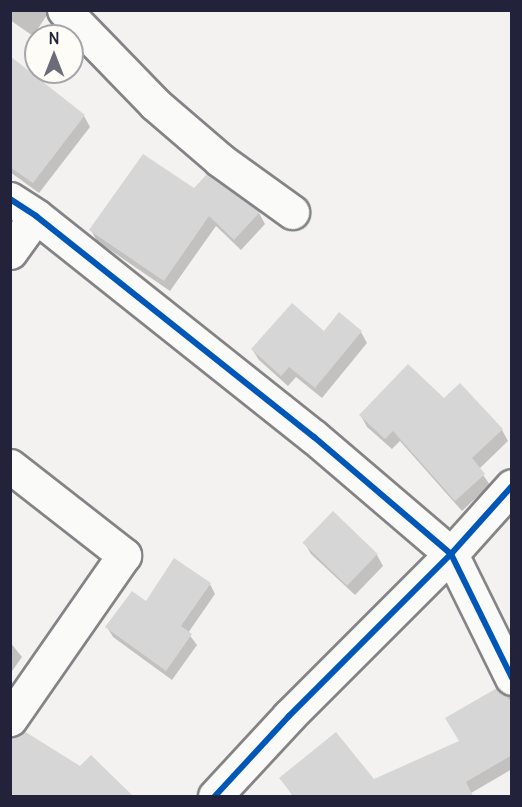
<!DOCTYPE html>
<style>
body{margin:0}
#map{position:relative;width:522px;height:807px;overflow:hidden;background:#f3f2f0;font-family:Delius,sans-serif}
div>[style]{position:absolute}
.shadow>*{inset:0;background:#0003}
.building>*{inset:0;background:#d7d6d6;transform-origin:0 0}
.roads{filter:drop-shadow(2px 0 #848488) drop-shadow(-2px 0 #848488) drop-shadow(0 2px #848488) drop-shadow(0 -2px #848488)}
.minor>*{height:33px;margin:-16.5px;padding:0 16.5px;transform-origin:16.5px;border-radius:16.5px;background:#fafaf8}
.cycleway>*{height:6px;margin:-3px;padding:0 3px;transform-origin:3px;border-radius:3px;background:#0057b8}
span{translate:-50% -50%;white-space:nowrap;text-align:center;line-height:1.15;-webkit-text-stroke:4.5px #fdfcf7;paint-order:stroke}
.frame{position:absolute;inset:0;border:12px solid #22223b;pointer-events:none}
.north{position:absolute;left:24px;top:24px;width:60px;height:60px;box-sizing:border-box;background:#fdfcf7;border:2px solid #a5a5ac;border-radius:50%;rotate:0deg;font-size:16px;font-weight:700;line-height:24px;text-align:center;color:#22223b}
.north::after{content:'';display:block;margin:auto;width:21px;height:27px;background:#6b6b7a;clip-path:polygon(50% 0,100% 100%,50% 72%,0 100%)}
</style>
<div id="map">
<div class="shadow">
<i style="clip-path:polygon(10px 10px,48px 10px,49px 12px,33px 36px,10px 20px)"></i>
<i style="clip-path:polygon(10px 58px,84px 116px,90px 127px,39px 193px,10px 172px)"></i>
<i style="clip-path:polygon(194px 190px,259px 213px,265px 224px,241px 250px,216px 226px,170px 291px,97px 241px,91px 230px)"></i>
<i style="clip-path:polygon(361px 332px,367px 343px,322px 398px,296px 377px,288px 386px,259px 360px,252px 349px,324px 333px)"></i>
<i style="clip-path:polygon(460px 385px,502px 430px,508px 441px,479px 469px,490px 485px,462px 511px,400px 441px,392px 449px,367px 427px,361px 416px,444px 401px)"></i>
<i style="clip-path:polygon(305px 544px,377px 555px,383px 566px,355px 595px,311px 554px)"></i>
<i style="clip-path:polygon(210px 584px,215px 594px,188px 633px,197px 645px,172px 680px,113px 637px,107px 627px,146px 603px)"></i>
<i style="clip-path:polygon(10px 642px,22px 657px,10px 674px)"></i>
<i style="clip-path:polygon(497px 690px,512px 698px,512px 769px,471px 793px,473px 796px,293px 796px,281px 779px,374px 780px,461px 742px)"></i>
<i style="clip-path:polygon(10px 739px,80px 768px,91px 757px,131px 796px,10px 796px)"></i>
</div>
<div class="building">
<i style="clip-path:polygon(10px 56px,85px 115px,33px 183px,10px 167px)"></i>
<i style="clip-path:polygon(143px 154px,194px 188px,207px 174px,260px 212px,234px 240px,209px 216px,164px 281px,89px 230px)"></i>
<i style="clip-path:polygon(292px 303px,324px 331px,339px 312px,362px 331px,315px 388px,289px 367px,281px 376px,251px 349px)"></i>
<i style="clip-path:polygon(408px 364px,444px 398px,460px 383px,503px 429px,472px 458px,485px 474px,455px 501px,393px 431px,385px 439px,359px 415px)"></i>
<i style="left:333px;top:511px;width:62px;height:44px;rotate:44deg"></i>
<i style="clip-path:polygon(174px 558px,211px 583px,181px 626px,192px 634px,166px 671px,105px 627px,132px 591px,146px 601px)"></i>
<i style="clip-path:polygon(497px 688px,512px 702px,512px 755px,466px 782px,473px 796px,294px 796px,279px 778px,336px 732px,374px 779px,459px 741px,445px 718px)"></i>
<i style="clip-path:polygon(24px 731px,80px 766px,91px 755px,133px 796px,10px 796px,10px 737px)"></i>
</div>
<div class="roads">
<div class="minor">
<i style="left:64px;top:10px;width:131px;rotate:45.9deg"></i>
<i style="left:155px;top:104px;width:86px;rotate:40.7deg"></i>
<i style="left:220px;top:160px;width:89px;rotate:35.8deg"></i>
<i style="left:10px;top:199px;width:31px;rotate:33deg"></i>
<i style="left:36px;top:216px;width:355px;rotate:38.5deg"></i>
<i style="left:314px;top:437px;width:180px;rotate:40.5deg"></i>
<i style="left:451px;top:554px;width:138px;rotate:63.8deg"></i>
<i style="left:10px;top:252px;width:44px;rotate:-54.2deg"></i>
<i style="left:10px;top:466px;width:145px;rotate:38deg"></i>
<i style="left:124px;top:555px;width:200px;rotate:124.8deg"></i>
<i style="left:215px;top:796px;width:109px;rotate:-47.2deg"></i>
<i style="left:289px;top:716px;width:229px;rotate:-45deg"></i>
<i style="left:451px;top:554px;width:91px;rotate:-48.1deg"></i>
</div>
</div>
<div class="cycleway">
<i style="left:10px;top:199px;width:31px;rotate:33deg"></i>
<i style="left:36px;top:216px;width:355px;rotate:38.5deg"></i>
<i style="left:314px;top:437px;width:180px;rotate:40.5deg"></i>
<i style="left:451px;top:554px;width:138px;rotate:63.8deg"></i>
<i style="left:215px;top:796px;width:109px;rotate:-47.2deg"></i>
<i style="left:289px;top:716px;width:229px;rotate:-45deg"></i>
<i style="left:451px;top:554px;width:91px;rotate:-48.1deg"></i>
</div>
<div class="frame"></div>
<div class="north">N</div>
</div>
